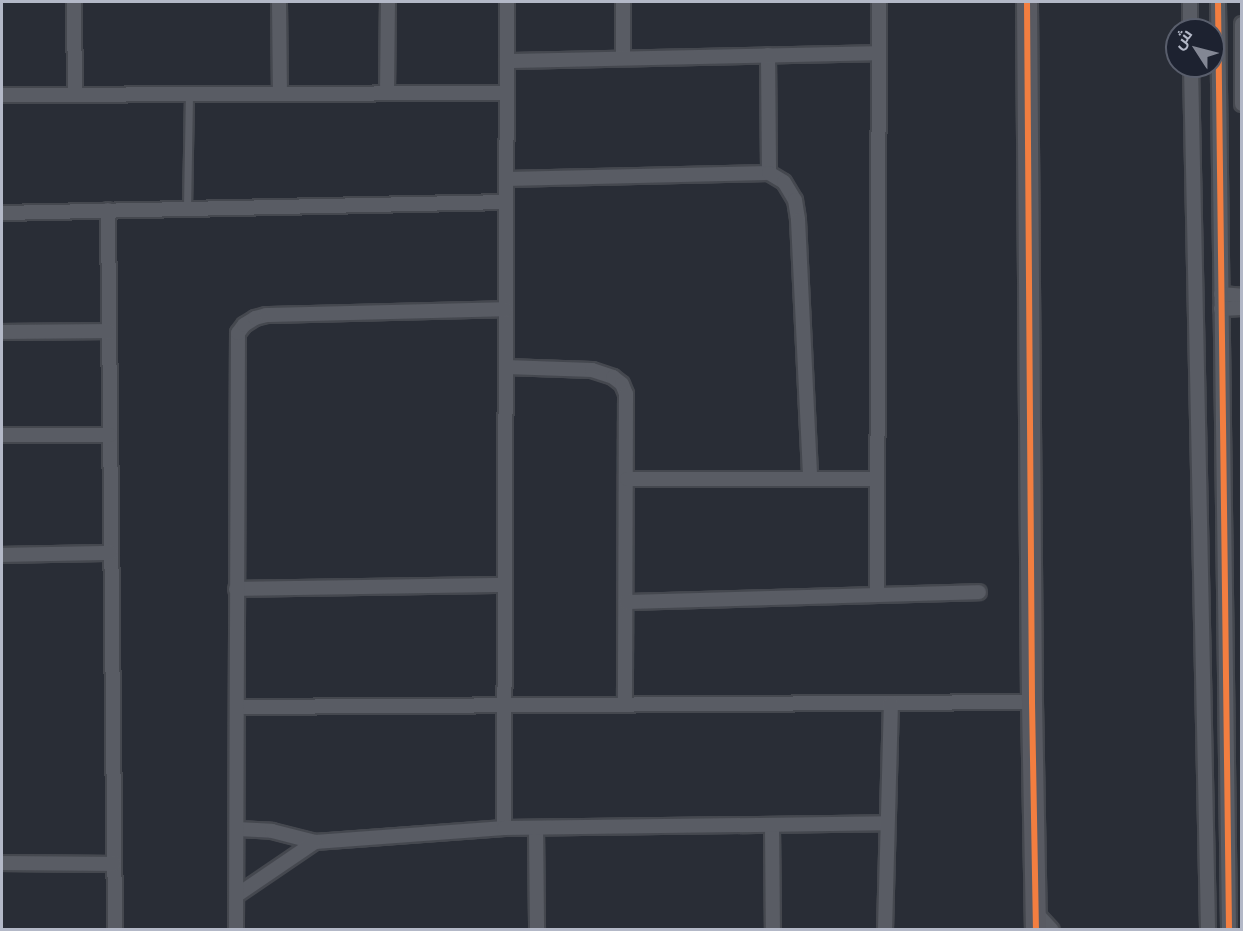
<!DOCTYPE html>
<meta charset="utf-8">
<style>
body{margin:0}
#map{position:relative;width:1243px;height:931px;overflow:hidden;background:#292d36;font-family:Lato,Cairo,sans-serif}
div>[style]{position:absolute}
.roads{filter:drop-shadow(2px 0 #45484f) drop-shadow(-2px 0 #45484f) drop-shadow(0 2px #45484f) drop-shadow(0 -2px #45484f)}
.lane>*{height:7px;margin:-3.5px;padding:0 3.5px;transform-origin:3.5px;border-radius:3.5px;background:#595c64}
.street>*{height:14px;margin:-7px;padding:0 7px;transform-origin:7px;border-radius:7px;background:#595c64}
.secondary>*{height:20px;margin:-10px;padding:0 10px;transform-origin:10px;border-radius:10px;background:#585a62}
.cycleway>*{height:6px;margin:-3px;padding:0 3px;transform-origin:3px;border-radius:3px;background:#f27e40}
span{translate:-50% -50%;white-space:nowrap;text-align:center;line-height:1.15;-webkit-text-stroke:5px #1d2230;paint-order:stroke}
.frame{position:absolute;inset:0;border:3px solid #b3b8c7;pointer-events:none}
.north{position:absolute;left:1165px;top:18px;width:60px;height:60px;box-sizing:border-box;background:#1d2230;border:2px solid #595e6c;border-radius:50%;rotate:306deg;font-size:16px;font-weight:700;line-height:24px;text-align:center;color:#b3b8c7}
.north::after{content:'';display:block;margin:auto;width:21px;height:27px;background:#838794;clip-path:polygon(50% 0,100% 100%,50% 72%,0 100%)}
</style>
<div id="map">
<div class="roads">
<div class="lane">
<i style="left:187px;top:209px;width:115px;rotate:-89deg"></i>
</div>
<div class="street">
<i style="left:74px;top:2px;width:92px;rotate:89.4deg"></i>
<i style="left:279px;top:2px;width:91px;rotate:89.4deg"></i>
<i style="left:623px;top:2px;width:56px;rotate:90deg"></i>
<i style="left:1190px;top:2px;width:28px;rotate:90deg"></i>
<i style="left:1218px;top:2px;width:928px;rotate:89.32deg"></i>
<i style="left:1242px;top:24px;width:80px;rotate:90deg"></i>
<i style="left:768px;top:55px;width:118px;rotate:89.5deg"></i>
<i style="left:507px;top:61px;width:372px;rotate:-1.2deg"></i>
<i style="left:1191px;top:66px;width:864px;rotate:88.87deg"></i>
<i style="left:387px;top:93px;width:91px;rotate:-89.4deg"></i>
<i style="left:2px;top:95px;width:505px;rotate:-0.23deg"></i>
<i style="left:506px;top:179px;width:263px;rotate:-1.3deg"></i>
<i style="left:769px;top:173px;width:17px;rotate:31deg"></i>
<i style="left:784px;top:182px;width:21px;rotate:59deg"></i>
<i style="left:795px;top:200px;width:20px;rotate:81deg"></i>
<i style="left:798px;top:220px;width:258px;rotate:87.3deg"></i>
<i style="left:108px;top:210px;width:720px;rotate:89.44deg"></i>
<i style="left:2px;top:213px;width:504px;rotate:-1.25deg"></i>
<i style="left:1221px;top:294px;width:21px;rotate:5deg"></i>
<i style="left:1221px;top:309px;width:21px;rotate:-3deg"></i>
<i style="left:2px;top:332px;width:107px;rotate:-0.5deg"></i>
<i style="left:506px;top:367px;width:86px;rotate:2deg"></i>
<i style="left:592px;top:370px;width:22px;rotate:18deg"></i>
<i style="left:613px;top:377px;width:11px;rotate:38deg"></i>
<i style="left:622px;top:384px;width:11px;rotate:68deg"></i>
<i style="left:626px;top:394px;width:311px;rotate:90.2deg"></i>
<i style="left:2px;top:435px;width:108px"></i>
<i style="left:627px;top:479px;width:250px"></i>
<i style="left:2px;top:555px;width:109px;rotate:-1.1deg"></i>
<i style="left:236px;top:589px;width:269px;rotate:-0.9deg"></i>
<i style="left:877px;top:593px;width:591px;rotate:-89.81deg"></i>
<i style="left:626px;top:602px;width:353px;rotate:-1.6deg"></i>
<i style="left:237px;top:707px;width:795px;rotate:-0.36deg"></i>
<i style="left:772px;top:825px;width:105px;rotate:89.5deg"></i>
<i style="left:504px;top:828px;width:826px;rotate:-89.79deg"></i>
<i style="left:536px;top:828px;width:102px;rotate:89.4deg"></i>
<i style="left:237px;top:829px;width:35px;rotate:3deg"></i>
<i style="left:272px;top:831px;width:44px;rotate:14.3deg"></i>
<i style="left:315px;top:842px;width:190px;rotate:-4.2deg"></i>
<i style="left:504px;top:828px;width:383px;rotate:-0.7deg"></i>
<i style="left:2px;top:863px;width:112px;rotate:0.5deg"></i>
<i style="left:237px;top:895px;width:94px;rotate:-34.2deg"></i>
<i style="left:1036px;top:913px;width:23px;rotate:47deg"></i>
<i style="left:236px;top:930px;width:597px;rotate:-89.81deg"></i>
<i style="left:238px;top:333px;width:10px;rotate:-53deg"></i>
<i style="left:244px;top:325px;width:13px;rotate:-32deg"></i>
<i style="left:255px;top:318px;width:11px;rotate:-15deg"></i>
<i style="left:266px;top:315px;width:240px;rotate:-1.4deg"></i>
<i style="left:885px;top:930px;width:227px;rotate:-88.5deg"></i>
</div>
<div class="secondary">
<i style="left:1027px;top:2px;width:700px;rotate:89.59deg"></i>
<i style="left:1032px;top:702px;width:228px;rotate:89deg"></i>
</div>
</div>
<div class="cycleway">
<i style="left:1027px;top:2px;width:700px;rotate:89.59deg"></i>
<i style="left:1032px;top:702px;width:228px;rotate:89deg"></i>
<i style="left:1218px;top:2px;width:928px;rotate:89.32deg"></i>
</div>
<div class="frame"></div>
<div class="north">ش</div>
</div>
